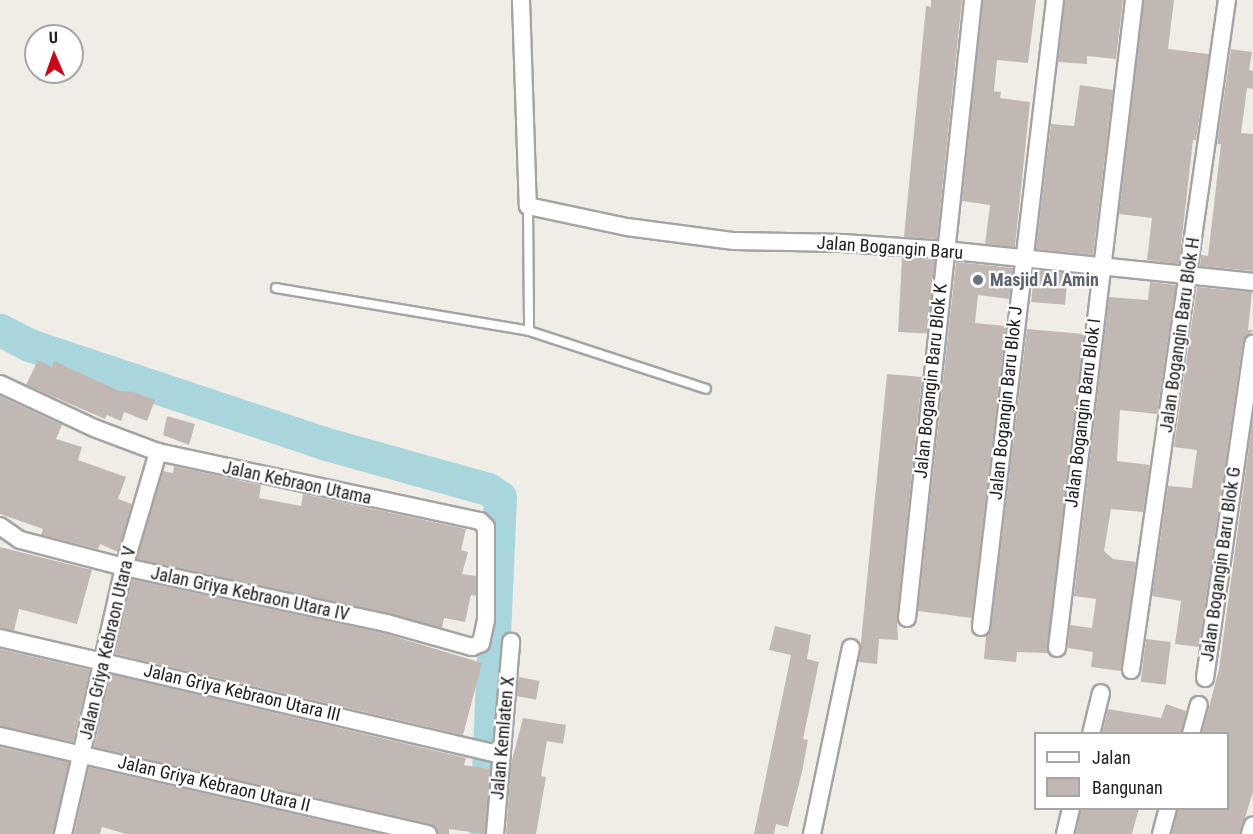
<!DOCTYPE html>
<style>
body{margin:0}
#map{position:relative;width:1253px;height:834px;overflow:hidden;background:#f0ede7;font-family:"Roboto Condensed",sans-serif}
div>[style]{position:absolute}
.river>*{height:33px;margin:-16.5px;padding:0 16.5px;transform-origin:16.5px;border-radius:16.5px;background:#a9d5dc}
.building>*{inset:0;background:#c1b8b4;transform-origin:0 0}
.roads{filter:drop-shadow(2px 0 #a4a4a4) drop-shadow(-2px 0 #a4a4a4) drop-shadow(0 2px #a4a4a4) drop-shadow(0 -2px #a4a4a4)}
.lane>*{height:8px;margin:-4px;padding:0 4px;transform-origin:4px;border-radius:4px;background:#fff}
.street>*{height:16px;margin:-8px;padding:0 8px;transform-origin:8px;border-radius:8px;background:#fff}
.dots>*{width:16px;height:16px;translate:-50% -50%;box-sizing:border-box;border:3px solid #fff;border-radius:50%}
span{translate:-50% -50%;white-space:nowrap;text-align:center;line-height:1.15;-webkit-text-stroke:4.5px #fff;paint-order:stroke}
.street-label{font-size:18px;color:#202020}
.worship-label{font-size:18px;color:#5b616d;font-weight:700}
.left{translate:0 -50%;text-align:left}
.legend{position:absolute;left:1034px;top:732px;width:195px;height:78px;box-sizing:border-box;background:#fff;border:2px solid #a6a6a6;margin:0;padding:8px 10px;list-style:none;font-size:18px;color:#202020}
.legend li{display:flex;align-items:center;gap:12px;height:30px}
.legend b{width:30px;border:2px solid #a6a6a6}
.north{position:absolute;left:24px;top:24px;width:60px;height:60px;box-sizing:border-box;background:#fff;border:2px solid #a6a6a6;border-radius:50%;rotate:358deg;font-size:16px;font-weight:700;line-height:24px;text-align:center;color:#202020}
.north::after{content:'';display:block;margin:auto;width:21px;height:27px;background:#ca0718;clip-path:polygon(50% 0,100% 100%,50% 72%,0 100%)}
</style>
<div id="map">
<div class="river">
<i style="left:0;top:330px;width:33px;rotate:27deg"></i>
<i style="left:29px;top:345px;width:310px;rotate:18.4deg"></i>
<i style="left:323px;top:443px;width:171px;rotate:15.6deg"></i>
<i style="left:488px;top:489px;width:14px;rotate:34deg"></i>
<i style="left:500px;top:497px;width:337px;rotate:92.5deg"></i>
</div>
<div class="building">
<i style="clip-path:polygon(931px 0,962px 0,937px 239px,904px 237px,926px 6px,931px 7px)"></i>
<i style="clip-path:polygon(983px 0,1036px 0,1028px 63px,997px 60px,994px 91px,1001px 92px,1000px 98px,1030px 102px,1015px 247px,985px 244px,990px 205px,962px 201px)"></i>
<i style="clip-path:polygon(1065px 0,1123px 0,1116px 59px,1087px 56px,1087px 64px,1058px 62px)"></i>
<i style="clip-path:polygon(1144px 0,1174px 0,1168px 49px,1209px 54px,1196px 140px,1193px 140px,1179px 264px,1147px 260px,1152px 218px,1119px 214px)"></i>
<i style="clip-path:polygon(1231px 49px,1252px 52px,1249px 70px,1253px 71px,1253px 89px,1247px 88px,1241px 133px,1253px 134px,1253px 271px,1200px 266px,1201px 255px,1208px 256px,1221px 144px,1217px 144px)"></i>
<i style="clip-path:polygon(1080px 85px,1113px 90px,1093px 255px,1036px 249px,1051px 124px,1074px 126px)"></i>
<i style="left:902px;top:258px;width:33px;height:74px;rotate:3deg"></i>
<i style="clip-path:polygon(956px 262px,1013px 268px,1009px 299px,978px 295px,975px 323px,1006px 326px,972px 618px,918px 611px)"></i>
<i style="left:1034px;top:270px;width:34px;height:32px;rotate:5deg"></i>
<i style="clip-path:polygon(1150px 282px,1176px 285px,1157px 414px,1120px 410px,1117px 461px,1150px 465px,1143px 512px,1111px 509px,1104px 551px,1113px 559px,1136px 562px,1121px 671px,1091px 667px,1093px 652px,1068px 648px,1070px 625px,1092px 628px,1096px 599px,1074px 596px,1109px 297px,1148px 300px)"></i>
<i style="clip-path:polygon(1197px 287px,1252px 292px,1248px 330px,1253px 330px,1243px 342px,1199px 647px,1175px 644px,1181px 601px,1152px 596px,1168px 486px,1192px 488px,1194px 471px,1197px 450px,1174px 447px)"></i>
<i style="clip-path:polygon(1027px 329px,1084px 334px,1048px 653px,1017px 652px,1016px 662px,984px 659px,986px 636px,991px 628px)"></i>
<i style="clip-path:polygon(38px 360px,52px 367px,54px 361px,119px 391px,134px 392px,155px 400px,147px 421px,124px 412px,121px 421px,107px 415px,105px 419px,26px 385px)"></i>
<i style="clip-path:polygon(887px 374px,922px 377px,897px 617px,898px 640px,879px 639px,877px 664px,859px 662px)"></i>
<i style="clip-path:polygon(0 396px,62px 425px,56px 439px,82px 447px,78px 460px,126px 477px,118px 499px,132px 504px,118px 552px,100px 544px,98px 549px,41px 535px,43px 529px,0 514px)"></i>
<i style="clip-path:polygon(167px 416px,195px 424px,189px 445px,163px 435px)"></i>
<i style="clip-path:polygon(1253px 417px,1253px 792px,1240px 834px,1172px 834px,1178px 808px,1227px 808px,1227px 734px,1202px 734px,1219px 669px)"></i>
<i style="clip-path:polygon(174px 466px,261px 485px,259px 498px,301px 506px,303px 494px,466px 529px,461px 550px,468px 552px,462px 574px,476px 576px,476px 596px,471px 595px,465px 622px,444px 618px,442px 628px,137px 559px,163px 471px,173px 473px)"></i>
<i style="clip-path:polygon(0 547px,92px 570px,77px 624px,19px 609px,14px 631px,0 628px)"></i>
<i style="clip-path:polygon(132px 579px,383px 633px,482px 663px,463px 735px,115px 654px)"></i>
<i style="clip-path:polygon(775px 626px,811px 635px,807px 659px,819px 662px,803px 739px,808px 740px,802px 772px,788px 827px,776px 824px,774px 834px,754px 834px,791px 655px,769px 650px)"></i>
<i style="left:1146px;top:639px;width:25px;height:43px;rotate:7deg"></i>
<i style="clip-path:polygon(0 649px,90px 670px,73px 742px,0 726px)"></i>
<i style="clip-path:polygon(110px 674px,466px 758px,464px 765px,490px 769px,485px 834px,449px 829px,449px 834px,438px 834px,430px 824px,94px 747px)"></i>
<i style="left:519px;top:677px;width:21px;height:19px;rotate:11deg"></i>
<i style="clip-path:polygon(1166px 704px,1186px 711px,1181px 734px,1102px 734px,1108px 709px,1161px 718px)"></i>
<i style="clip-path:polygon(523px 718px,566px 725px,563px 744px,547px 741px,541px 776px,546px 777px,536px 834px,506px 834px,511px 764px)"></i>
<i style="clip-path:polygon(0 747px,69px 762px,53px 834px,0 834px)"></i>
<i style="clip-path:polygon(89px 767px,381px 834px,126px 834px,102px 827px,100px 834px,74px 834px)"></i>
<i style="clip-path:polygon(1081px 808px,1139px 808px,1132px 834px,1076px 834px)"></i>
</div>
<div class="roads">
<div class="lane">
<i style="left:528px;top:206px;width:125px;rotate:89.5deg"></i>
<i style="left:276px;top:288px;width:257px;rotate:9.6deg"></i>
<i style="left:529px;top:331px;width:186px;rotate:18.1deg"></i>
</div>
<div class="street">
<i style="left:521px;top:0;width:206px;rotate:88.1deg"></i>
<i style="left:528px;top:206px;width:101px;rotate:12deg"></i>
<i style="left:627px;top:227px;width:108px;rotate:7.5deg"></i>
<i style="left:734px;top:241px;width:109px;rotate:1.1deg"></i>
<i style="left:843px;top:243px;width:102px;rotate:3.9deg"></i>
<i style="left:945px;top:250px;width:310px;rotate:5.9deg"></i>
<i style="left:0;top:384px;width:104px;rotate:25.1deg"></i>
<i style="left:94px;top:428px;width:68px;rotate:20.6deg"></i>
<i style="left:158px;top:452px;width:329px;rotate:12.1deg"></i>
<i style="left:480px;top:521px;width:8px;rotate:45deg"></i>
<i style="left:486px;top:527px;width:93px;rotate:90deg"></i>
<i style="left:486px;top:620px;width:24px;rotate:102deg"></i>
<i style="left:481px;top:643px;width:10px;rotate:156deg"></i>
<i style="left:472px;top:647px;width:89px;rotate:-164.4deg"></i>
<i style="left:386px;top:623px;width:268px;rotate:-167.9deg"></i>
<i style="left:124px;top:567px;width:107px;rotate:-165.4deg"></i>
<i style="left:20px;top:540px;width:24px;rotate:-145deg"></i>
<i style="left:907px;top:618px;width:622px;rotate:-83.9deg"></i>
<i style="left:981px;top:627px;width:631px;rotate:-83.27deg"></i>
<i style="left:0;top:638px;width:515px;rotate:13.12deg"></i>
<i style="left:1057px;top:648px;width:653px;rotate:-83.22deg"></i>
<i style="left:1131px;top:670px;width:677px;rotate:-81.85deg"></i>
<i style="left:1205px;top:678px;width:338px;rotate:-81.8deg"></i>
<i style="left:1091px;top:734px;width:42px;rotate:-76.3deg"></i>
<i style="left:1191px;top:734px;width:30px;rotate:-75deg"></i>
<i style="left:0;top:736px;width:439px;rotate:12.9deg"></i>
<i style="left:63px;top:834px;width:274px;rotate:-77.1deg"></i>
<i style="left:124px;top:567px;width:120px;rotate:-73.5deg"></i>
<i style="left:495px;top:834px;width:193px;rotate:-85.2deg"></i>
<i style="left:812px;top:834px;width:190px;rotate:-78.2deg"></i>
<i style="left:1065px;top:834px;width:27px;rotate:-77deg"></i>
<i style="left:1161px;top:834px;width:27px;rotate:-75deg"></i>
<i style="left:1250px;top:834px;width:9px;rotate:-72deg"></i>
</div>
</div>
<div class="dots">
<i style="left:978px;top:280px;background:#6b7280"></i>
</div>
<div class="street-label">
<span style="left:890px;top:248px;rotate:4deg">Jalan Bogangin Baru</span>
<span style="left:1180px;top:335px;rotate:-82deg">Jalan Bogangin Baru Blok H</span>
<span style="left:931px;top:381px;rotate:-84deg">Jalan Bogangin Baru Blok K</span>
<span style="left:1006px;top:403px;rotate:-84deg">Jalan Bogangin Baru Blok J</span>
<span style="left:1083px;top:413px;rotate:-83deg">Jalan Bogangin Baru Blok I</span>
<span style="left:297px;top:483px;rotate:12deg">Jalan Kebraon Utama</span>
<span style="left:1221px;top:564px;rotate:-82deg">Jalan Bogangin Baru Blok G</span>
<span style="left:250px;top:594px;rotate:12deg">Jalan Griya Kebraon Utara IV</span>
<span style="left:108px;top:643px;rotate:-77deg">Jalan Griya Kebraon Utara V</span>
<span style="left:242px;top:693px;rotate:13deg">Jalan Griya Kebraon Utara III</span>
<span style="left:503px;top:738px;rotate:-85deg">Jalan Kemlaten X</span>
<span style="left:214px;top:784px;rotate:13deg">Jalan Griya Kebraon Utara II</span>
</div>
<div class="worship-label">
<span class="left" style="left:990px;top:280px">Masjid Al Amin</span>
</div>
<ul class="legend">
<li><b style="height:8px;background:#fff"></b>Jalan</li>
<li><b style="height:16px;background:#c1b8b4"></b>Bangunan</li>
</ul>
<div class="north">U</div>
</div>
